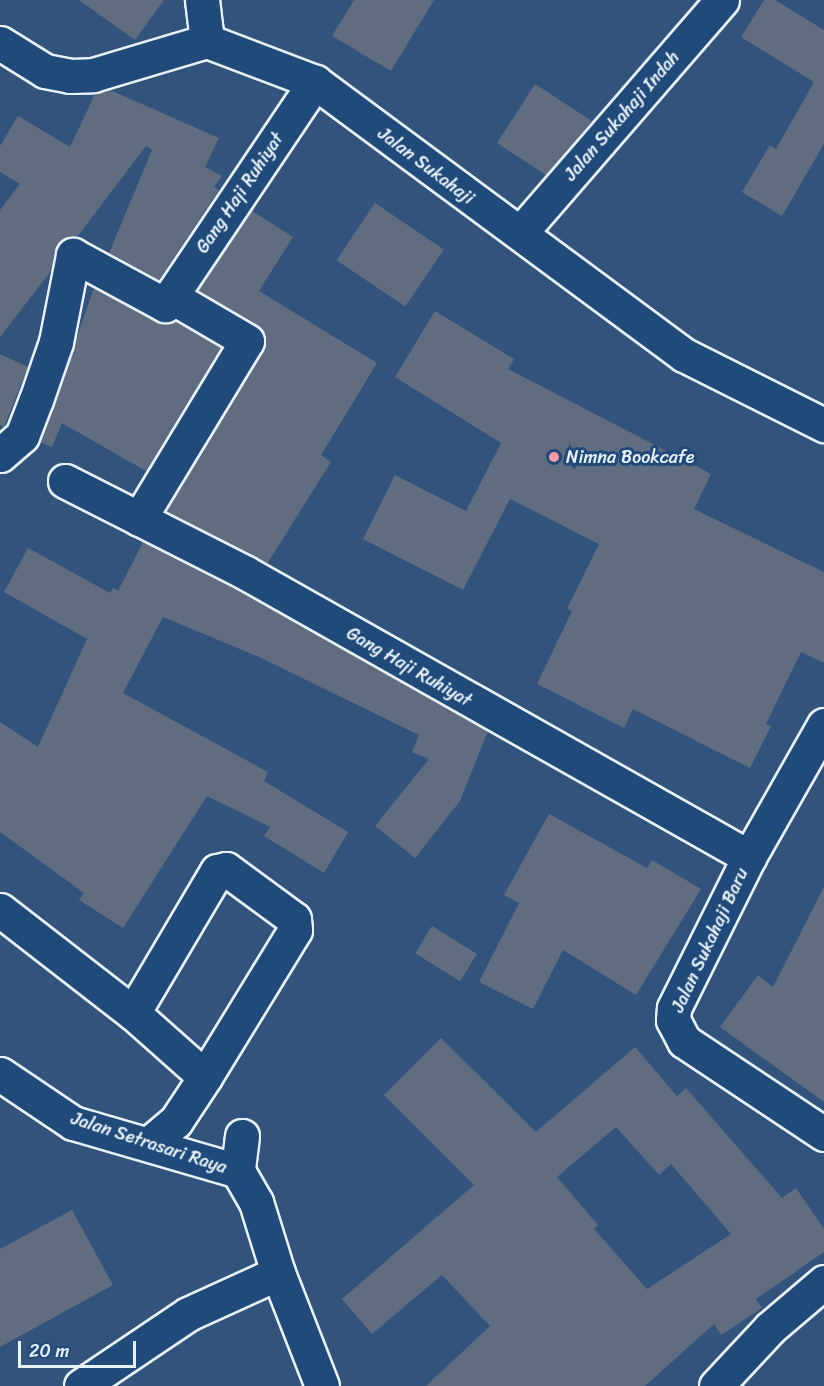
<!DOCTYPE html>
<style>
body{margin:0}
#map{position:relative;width:824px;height:1386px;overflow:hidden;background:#32547c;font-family:Sriracha,sans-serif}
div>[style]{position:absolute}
.building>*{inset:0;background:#606c80;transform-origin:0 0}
.roads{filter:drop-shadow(2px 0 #e8f1f8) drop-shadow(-2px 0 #e8f1f8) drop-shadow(0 2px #e8f1f8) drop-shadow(0 -2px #e8f1f8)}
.minor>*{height:33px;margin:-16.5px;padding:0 16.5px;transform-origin:16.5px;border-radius:16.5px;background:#1f4a7a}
.dots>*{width:16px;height:16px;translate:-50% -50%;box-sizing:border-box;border:3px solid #1f4a7a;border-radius:50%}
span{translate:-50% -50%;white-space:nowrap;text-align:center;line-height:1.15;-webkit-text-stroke:6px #1f4a7a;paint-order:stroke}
.street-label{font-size:18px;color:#e8f1f8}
.poi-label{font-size:18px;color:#e8f1f8}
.left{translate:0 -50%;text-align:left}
.scale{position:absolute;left:18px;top:1341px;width:118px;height:27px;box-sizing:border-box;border:3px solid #e8f1f8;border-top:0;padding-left:8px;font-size:18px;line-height:21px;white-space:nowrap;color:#e8f1f8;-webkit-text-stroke:4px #1f4a7a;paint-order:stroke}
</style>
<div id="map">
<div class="building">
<i style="clip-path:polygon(79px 0,164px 0,135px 40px)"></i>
<i style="clip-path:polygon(354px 0,434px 0,391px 71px,332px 36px)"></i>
<i style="clip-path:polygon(764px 0,775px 0,824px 30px,824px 144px,782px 216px,742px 192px,770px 145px,776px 149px,814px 82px,741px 37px)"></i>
<i style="clip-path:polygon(535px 84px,592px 121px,546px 175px,497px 143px)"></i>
<i style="clip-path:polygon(110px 90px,219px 138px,205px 167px,222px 176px,214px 187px,219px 190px,159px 280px,109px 253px,152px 150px,146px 146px,77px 237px,66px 238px,58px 244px,51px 271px,0 337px,0 210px,20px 184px,0 172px,0 146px,18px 116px,70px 147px,95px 94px)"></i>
<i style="left:375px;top:203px;width:83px;height:69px;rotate:34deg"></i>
<i style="clip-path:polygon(251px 210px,293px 237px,259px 291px,377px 363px,321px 455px,331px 462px,267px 564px,166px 511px,266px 342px,257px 325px,197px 290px)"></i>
<i style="clip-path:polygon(94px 288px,156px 321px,175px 321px,221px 348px,146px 471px,62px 423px,52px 447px,40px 442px)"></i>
<i style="clip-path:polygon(435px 311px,514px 359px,508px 369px,711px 474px,694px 509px,824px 572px,824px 663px,801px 652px,766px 724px,771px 726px,750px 768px,633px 709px,624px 728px,537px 684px,572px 611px,567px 609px,599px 544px,510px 499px,463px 590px,363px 539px,395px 475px,466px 511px,501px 443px,395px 377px)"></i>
<i style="clip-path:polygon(0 354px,28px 367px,4px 427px,0 425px)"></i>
<i style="clip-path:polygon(143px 542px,237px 590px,488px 731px,460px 801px,415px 858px,375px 826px,429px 759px,412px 752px,419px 735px,259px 657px,163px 617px,123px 693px,268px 772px,264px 781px,348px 832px,324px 873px,264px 836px,270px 827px,207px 796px,123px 928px,79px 900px,84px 893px,0 832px,0 722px,38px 747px,87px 639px,4px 592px,28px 548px,110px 593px,113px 588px,118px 591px)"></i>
<i style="clip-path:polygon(549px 814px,647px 868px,652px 860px,701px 889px,636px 995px,563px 950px,533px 1009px,479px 982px,519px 903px,504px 895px)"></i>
<i style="clip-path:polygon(824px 887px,824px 1102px,720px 1027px,758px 975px,773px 987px)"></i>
<i style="left:432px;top:926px;width:53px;height:32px;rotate:32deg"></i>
<i style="clip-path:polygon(evenodd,441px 1038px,536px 1132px,635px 1047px,677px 1096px,686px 1088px,782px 1198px,796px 1188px,824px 1229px,824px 1252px,756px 1299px,762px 1308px,721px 1335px,714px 1324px,645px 1386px,426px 1386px,490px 1326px,442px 1275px,372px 1334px,342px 1299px,474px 1185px,384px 1095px,441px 1038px,616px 1127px,659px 1175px,671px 1164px,731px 1234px,647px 1289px,594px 1229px,598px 1225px,557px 1177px,616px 1127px)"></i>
<i style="clip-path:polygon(72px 1210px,113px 1285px,0 1347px,0 1249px)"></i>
</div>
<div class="roads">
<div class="minor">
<i style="left:202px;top:0;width:41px;rotate:83deg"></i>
<i style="left:0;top:43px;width:53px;rotate:31.9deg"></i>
<i style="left:45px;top:71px;width:25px;rotate:11deg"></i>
<i style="left:70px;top:76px;width:23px;rotate:-2deg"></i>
<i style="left:93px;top:75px;width:119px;rotate:-16.6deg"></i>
<i style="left:207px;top:41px;width:116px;rotate:20.8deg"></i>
<i style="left:315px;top:82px;width:459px;rotate:36.5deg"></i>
<i style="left:684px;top:355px;width:157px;rotate:26.6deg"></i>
<i style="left:521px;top:232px;width:307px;rotate:-49.1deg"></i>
<i style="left:0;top:455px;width:29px;rotate:-41deg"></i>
<i style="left:22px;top:436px;width:39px;rotate:-69deg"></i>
<i style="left:36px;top:400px;width:61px;rotate:-71deg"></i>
<i style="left:56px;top:342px;width:89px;rotate:-78.9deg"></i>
<i style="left:73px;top:255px;width:105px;rotate:28.5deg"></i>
<i style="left:165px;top:305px;width:269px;rotate:-56.1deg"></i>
<i style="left:65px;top:481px;width:203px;rotate:26.9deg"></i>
<i style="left:246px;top:573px;width:578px;rotate:29.45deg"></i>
<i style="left:139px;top:519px;width:208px;rotate:-58.8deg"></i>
<i style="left:247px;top:341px;width:89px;rotate:-149.7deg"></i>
<i style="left:824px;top:725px;width:152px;rotate:119.6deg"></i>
<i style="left:749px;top:857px;width:169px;rotate:116.4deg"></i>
<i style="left:674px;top:1008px;width:12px;rotate:95deg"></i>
<i style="left:673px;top:1020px;width:24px;rotate:62deg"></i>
<i style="left:684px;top:1041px;width:168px;rotate:33.6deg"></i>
<i style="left:0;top:910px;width:168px;rotate:37.8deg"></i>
<i style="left:133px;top:1013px;width:165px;rotate:-59.4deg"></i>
<i style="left:217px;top:871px;width:9px;rotate:-13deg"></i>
<i style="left:226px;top:869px;width:84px;rotate:36.3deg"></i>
<i style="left:294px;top:919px;width:11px;rotate:85deg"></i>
<i style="left:295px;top:930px;width:172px;rotate:121.5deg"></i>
<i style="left:205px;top:1077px;width:53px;rotate:123.4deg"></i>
<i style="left:176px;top:1121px;width:34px;rotate:140deg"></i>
<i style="left:133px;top:1013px;width:96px;rotate:41.6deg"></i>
<i style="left:0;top:1074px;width:88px;rotate:33.9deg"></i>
<i style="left:73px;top:1123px;width:172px;rotate:16.2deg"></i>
<i style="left:242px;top:1136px;width:35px;rotate:97deg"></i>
<i style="left:238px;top:1171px;width:36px;rotate:60deg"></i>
<i style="left:256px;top:1202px;width:74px;rotate:72.8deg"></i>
<i style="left:278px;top:1273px;width:121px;rotate:68.7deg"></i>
<i style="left:81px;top:1386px;width:129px;rotate:-33.9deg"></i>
<i style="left:188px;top:1314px;width:99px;rotate:-24.5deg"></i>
<i style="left:716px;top:1386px;width:79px;rotate:-47deg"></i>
<i style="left:770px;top:1328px;width:71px;rotate:-40.4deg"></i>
</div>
</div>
<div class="dots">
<i style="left:554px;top:457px;background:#ff9aa2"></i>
</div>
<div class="street-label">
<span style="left:622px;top:116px;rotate:-49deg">Jalan Sukahaji Indah</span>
<span style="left:426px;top:166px;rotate:37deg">Jalan Sukahaji</span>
<span style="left:240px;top:193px;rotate:-56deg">Gang Haji Ruhiyat</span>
<span style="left:409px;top:667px;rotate:30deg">Gang Haji Ruhiyat</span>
<span style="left:710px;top:940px;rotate:-65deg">Jalan Sukahaji Baru</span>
<span style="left:149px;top:1143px;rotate:18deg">Jalan Setrasari Raya</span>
</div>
<div class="poi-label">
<span class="left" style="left:566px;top:457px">Nimna Bookcafe</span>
</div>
<div class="scale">20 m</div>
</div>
